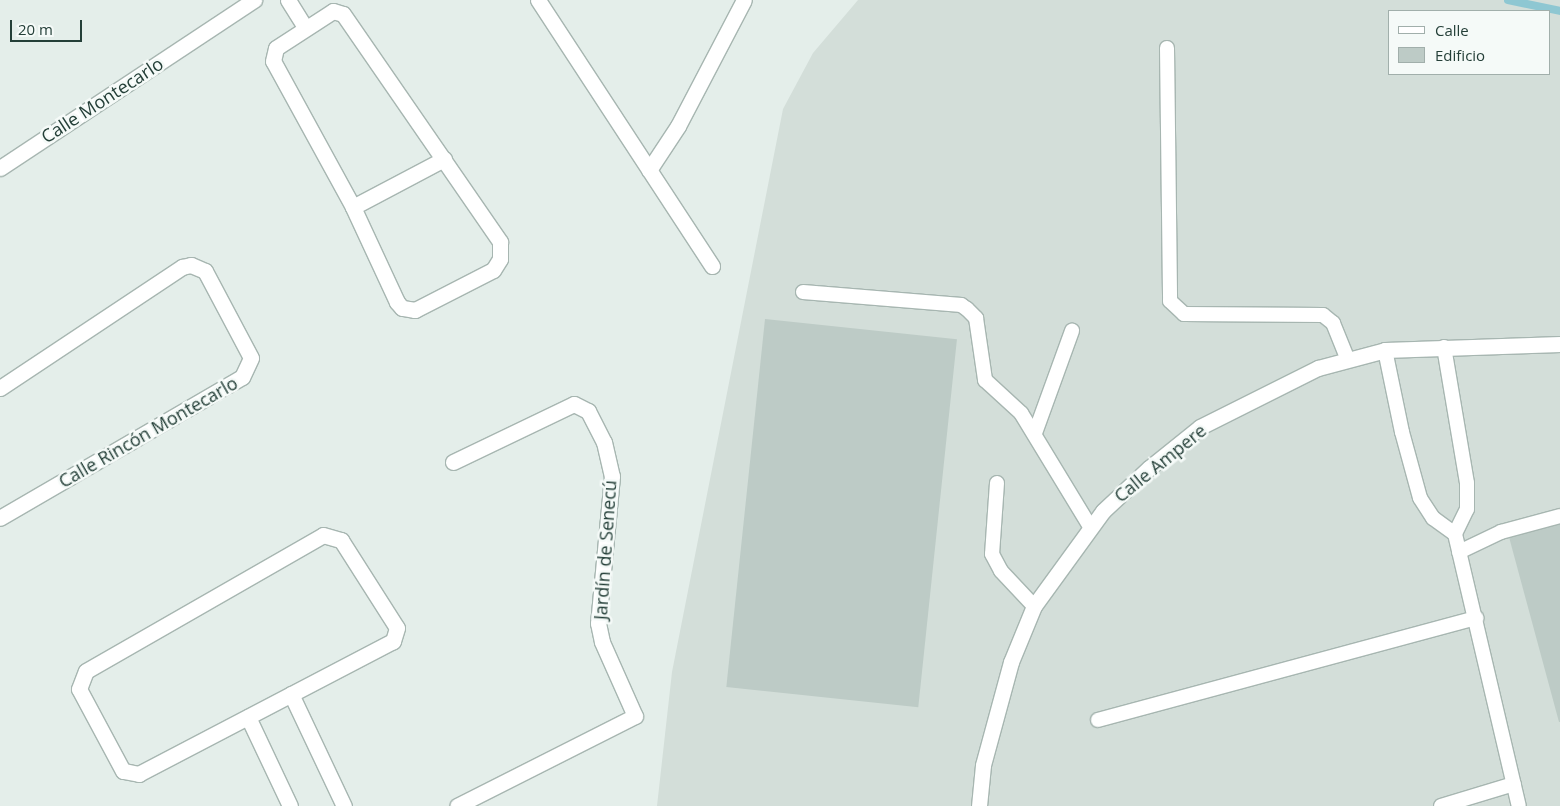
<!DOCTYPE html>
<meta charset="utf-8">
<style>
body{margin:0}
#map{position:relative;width:1560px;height:806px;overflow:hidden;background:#e4eeea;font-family:"Open Sans",sans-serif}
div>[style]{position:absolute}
.built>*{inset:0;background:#d3ded9}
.stream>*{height:8px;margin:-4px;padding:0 4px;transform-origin:4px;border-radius:4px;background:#8ec7d2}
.building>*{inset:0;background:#bdcbc6;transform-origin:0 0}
.roads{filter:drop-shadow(1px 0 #a7b6b1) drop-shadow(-1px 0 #a7b6b1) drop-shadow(0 1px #a7b6b1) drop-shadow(0 -1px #a7b6b1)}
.lane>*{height:14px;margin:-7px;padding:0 7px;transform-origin:7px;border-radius:7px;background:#fff}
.street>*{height:15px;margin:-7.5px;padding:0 7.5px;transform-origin:7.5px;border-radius:7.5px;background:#fff}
span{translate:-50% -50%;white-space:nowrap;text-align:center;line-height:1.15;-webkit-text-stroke:5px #f5faf8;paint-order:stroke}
.street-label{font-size:18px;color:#243f38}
.legend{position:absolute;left:1388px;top:10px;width:162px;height:65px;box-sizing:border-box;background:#f5faf8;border:1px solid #a1afab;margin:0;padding:6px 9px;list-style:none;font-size:15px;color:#243f38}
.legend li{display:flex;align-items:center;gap:10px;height:25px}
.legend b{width:25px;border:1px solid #a1afab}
.scale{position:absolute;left:10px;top:20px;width:72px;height:22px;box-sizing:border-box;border:2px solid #243f38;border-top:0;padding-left:6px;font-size:15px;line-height:18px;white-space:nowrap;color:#243f38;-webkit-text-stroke:4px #f5faf8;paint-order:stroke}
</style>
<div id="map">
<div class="built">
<i style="clip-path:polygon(evenodd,858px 0,1560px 0,1560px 806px,657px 806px,672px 672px,783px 109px,813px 53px,858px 0,1389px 11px,1549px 11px,1549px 74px,1389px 74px,1389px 11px)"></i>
</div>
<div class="stream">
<i style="left:1508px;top:0;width:53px;rotate:11.9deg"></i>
</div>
<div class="building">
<i style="left:765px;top:319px;width:193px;height:370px;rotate:6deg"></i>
<i style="clip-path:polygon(1560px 523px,1560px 722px,1559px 722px,1509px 537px)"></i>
</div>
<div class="roads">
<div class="lane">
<i style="left:1167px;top:48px;width:253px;rotate:89.3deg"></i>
<i style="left:1170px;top:301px;width:19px;rotate:43deg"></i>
<i style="left:1184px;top:314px;width:139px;rotate:0.4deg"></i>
<i style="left:1323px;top:315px;width:13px;rotate:39deg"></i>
<i style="left:1333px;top:323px;width:40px;rotate:68deg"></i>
<i style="left:803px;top:292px;width:159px;rotate:4.7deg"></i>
<i style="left:961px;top:305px;width:7px;rotate:34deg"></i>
<i style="left:967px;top:309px;width:13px;rotate:45deg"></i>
<i style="left:976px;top:318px;width:63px;rotate:81.7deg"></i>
<i style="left:985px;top:380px;width:49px;rotate:42.5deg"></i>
<i style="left:1021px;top:413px;width:135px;rotate:58.7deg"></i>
<i style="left:1444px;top:347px;width:138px;rotate:80.4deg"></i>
<i style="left:1467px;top:483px;width:26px;rotate:90deg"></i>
<i style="left:1467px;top:509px;width:28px;rotate:116deg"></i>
<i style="left:1385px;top:350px;width:84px;rotate:78.3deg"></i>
<i style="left:1402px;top:432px;width:68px;rotate:74.7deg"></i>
<i style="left:1420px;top:498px;width:24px;rotate:57deg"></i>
<i style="left:1433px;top:518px;width:27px;rotate:36deg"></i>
<i style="left:1455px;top:534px;width:279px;rotate:76.8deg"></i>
<i style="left:1035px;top:433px;width:109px;rotate:-70.1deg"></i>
<i style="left:997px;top:483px;width:71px;rotate:94deg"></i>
<i style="left:992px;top:554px;width:19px;rotate:62deg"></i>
<i style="left:1001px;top:571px;width:48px;rotate:46.7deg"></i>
<i style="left:1459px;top:552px;width:47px;rotate:-25.5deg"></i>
<i style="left:1501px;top:532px;width:61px;rotate:-15.2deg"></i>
<i style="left:1098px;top:720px;width:392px;rotate:-15.1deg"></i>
<i style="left:1441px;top:806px;width:76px;rotate:-16.8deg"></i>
</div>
<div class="street">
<i style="left:288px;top:0;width:32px;rotate:58deg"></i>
<i style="left:538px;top:0;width:318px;rotate:56.8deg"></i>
<i style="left:333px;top:11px;width:10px;rotate:17deg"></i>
<i style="left:343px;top:14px;width:277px;rotate:55.4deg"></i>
<i style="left:500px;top:242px;width:17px;rotate:90deg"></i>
<i style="left:500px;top:259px;width:13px;rotate:122deg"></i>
<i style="left:493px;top:270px;width:88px;rotate:152.9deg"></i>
<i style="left:415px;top:310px;width:13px;rotate:-171deg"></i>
<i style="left:402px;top:308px;width:8px;rotate:-130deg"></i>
<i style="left:397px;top:302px;width:105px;rotate:-114.9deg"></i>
<i style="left:353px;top:207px;width:166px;rotate:-118.7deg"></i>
<i style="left:273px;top:61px;width:13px;rotate:-77deg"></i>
<i style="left:276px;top:48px;width:68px;rotate:-33deg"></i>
<i style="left:0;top:168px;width:305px;rotate:-33.5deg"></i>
<i style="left:649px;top:170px;width:53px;rotate:-56.6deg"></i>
<i style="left:678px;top:126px;width:142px;rotate:-62.4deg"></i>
<i style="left:353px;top:207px;width:103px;rotate:-27.8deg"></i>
<i style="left:0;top:388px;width:219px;rotate:-33.6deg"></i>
<i style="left:182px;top:267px;width:9px;rotate:-13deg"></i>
<i style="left:191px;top:265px;width:15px;rotate:23deg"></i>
<i style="left:205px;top:271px;width:98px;rotate:62.1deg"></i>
<i style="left:251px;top:358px;width:21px;rotate:115deg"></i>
<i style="left:242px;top:377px;width:280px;rotate:149.8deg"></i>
<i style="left:453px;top:462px;width:134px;rotate:-25.6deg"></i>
<i style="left:574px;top:404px;width:16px;rotate:27deg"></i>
<i style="left:588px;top:411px;width:35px;rotate:63deg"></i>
<i style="left:604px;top:442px;width:35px;rotate:77deg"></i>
<i style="left:612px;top:476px;width:148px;rotate:95.4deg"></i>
<i style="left:598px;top:623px;width:19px;rotate:78deg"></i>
<i style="left:602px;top:642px;width:81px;rotate:66deg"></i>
<i style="left:635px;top:716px;width:199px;rotate:153.2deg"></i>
<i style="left:323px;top:535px;width:19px;rotate:16deg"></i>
<i style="left:341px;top:540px;width:104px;rotate:57.5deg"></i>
<i style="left:397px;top:628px;width:14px;rotate:107deg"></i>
<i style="left:393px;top:641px;width:287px;rotate:152.4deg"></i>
<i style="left:139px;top:774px;width:16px;rotate:-169deg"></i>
<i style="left:123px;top:771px;width:93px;rotate:-118.2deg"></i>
<i style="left:79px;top:689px;width:19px;rotate:-69deg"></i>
<i style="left:86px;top:671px;width:273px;rotate:-29.8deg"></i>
<i style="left:291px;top:694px;width:124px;rotate:64.7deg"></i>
<i style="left:248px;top:717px;width:98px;rotate:64.7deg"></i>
<i style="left:979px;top:806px;width:41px;rotate:-84.4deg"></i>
<i style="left:983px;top:765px;width:107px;rotate:-74.8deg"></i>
<i style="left:1011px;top:662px;width:61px;rotate:-67.7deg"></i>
<i style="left:1034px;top:606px;width:117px;rotate:-54deg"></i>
<i style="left:1103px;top:511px;width:63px;rotate:-43.1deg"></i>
<i style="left:1149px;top:468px;width:65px;rotate:-38.8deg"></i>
<i style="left:1200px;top:427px;width:132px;rotate:-26.6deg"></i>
<i style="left:1318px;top:368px;width:69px;rotate:-15deg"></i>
<i style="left:1385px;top:350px;width:175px;rotate:-2deg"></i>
</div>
</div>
<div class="street-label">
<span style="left:102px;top:100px;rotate:-33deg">Calle Montecarlo</span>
<span style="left:148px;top:432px;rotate:-30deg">Calle Rincón Montecarlo</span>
<span style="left:1160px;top:463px;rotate:-39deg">Calle Ampere</span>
<span style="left:605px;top:550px;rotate:-86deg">Jardín de Senecú</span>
</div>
<ul class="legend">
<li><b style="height:6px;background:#fff"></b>Calle</li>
<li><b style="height:14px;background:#bdcbc6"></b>Edificio</li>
</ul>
<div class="scale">20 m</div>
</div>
